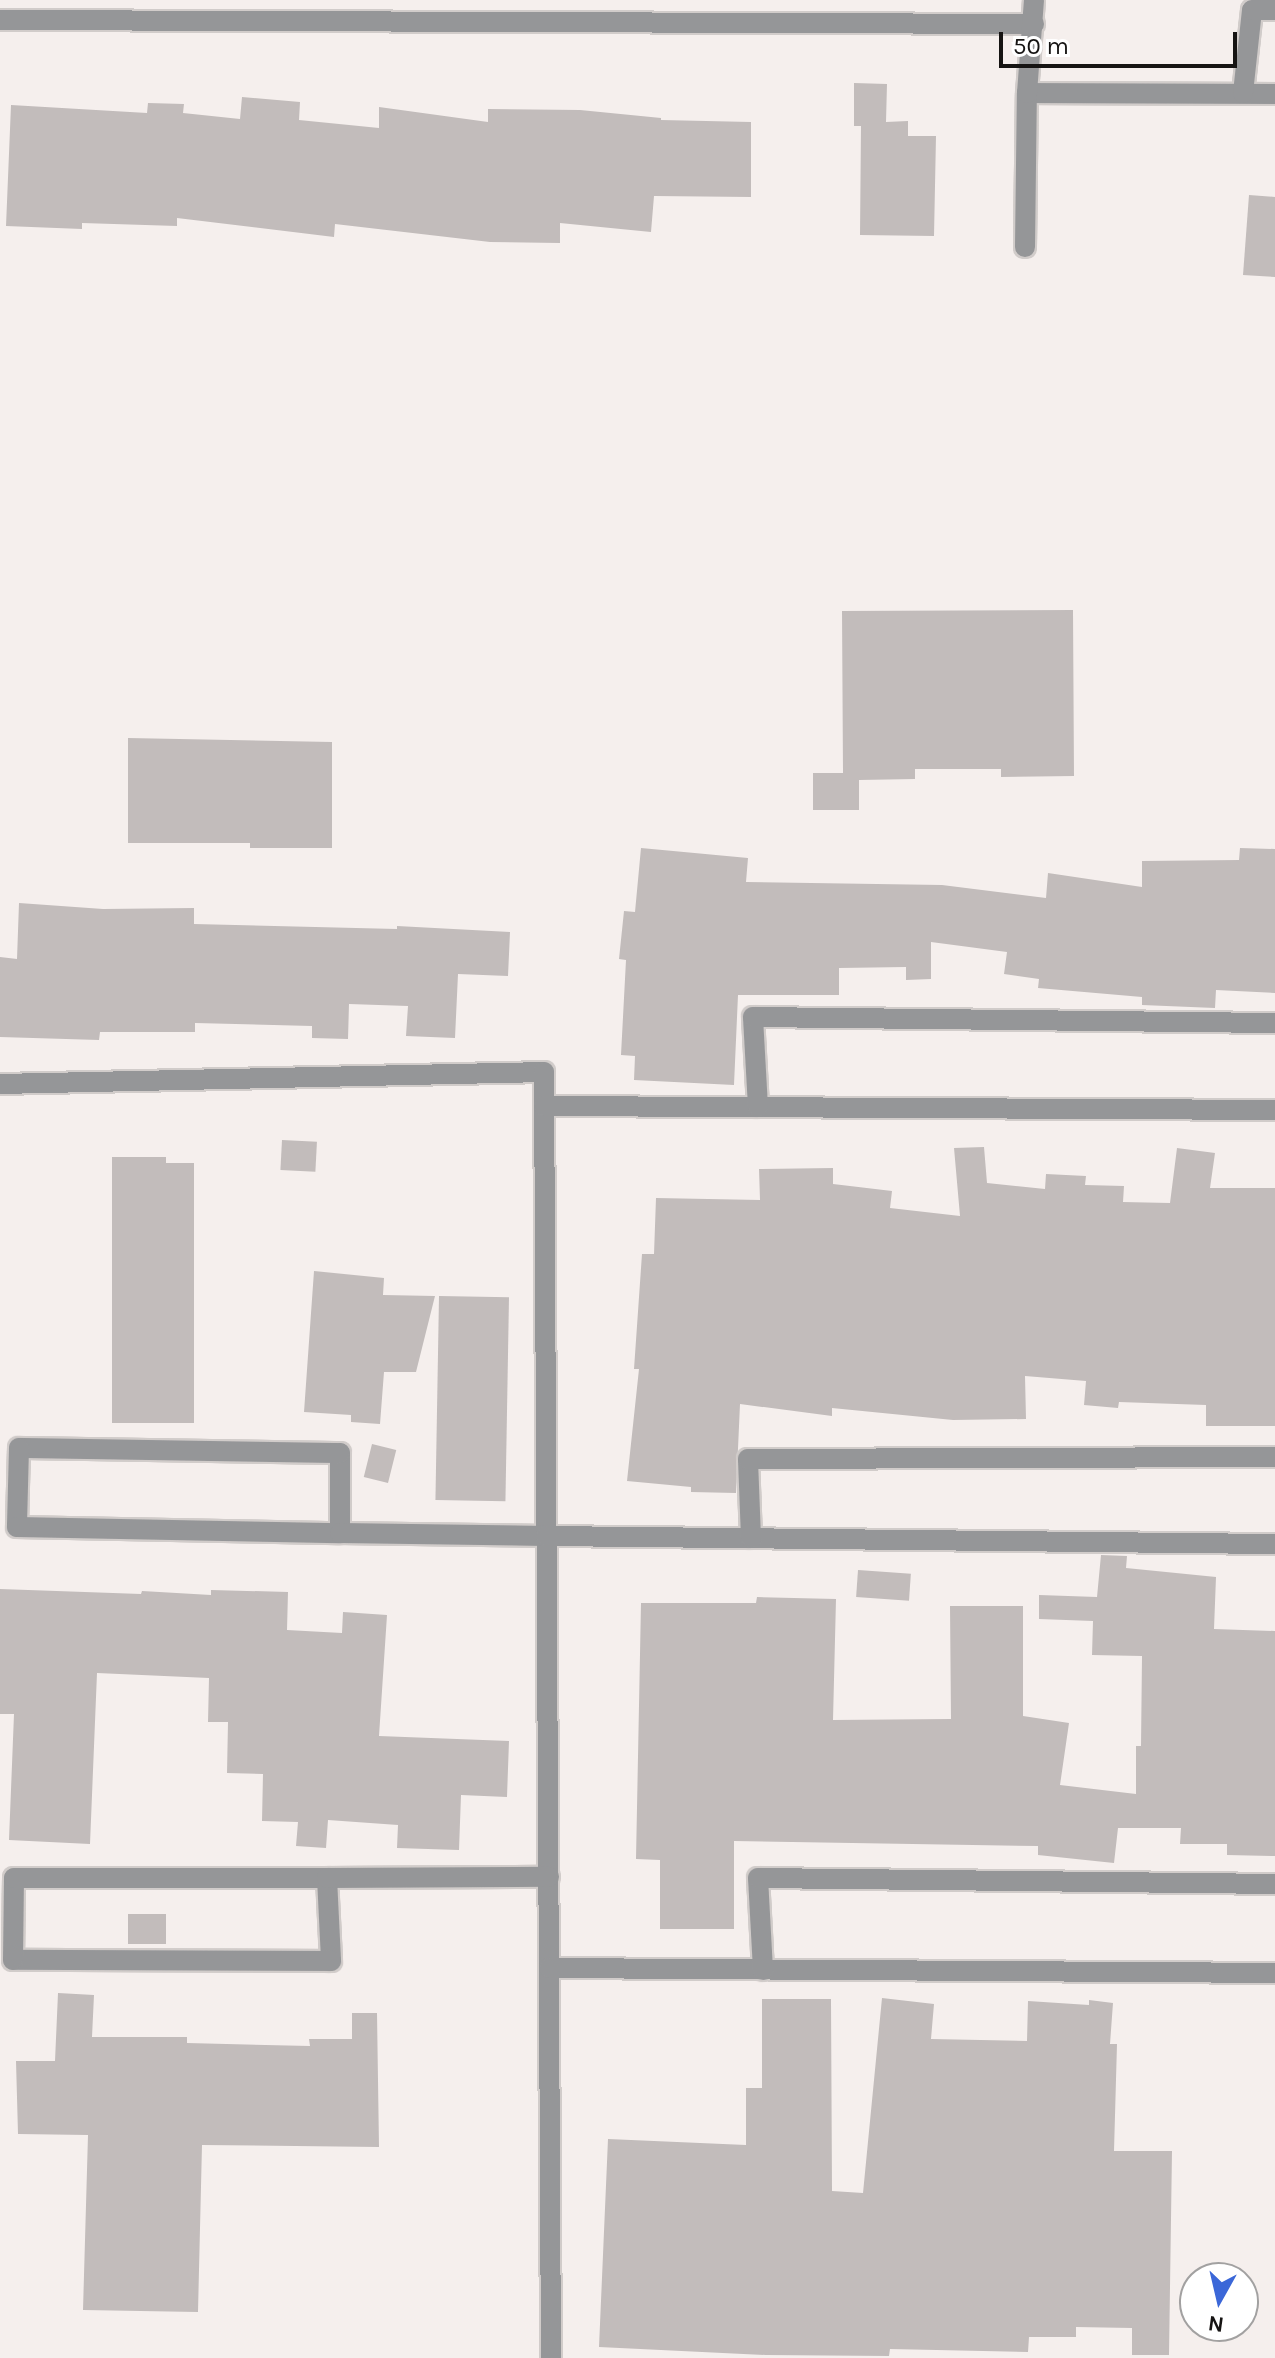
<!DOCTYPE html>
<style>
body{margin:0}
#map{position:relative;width:1275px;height:2358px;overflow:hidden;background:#f5efed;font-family:Karla,sans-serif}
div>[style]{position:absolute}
.building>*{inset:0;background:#c2bcbb;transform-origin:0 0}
.roads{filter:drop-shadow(2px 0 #d1ccca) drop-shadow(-2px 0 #d1ccca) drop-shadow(0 2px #d1ccca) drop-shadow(0 -2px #d1ccca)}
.street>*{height:20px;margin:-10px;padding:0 10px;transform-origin:10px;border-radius:10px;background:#959698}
span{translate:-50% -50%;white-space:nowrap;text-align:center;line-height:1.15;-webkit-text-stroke:6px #fff;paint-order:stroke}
.north{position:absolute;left:1179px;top:2262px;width:80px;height:80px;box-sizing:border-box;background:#fff;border:2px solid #a2a1a1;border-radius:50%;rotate:188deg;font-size:22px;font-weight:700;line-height:32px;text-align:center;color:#161413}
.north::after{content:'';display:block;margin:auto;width:28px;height:36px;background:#3b67d8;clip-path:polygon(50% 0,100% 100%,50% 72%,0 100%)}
.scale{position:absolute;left:999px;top:32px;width:238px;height:36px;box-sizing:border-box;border:4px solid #161413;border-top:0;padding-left:10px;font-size:24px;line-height:28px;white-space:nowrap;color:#161413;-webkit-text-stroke:6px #fff;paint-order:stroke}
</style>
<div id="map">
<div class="building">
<i style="clip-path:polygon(854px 83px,887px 84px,886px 122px,908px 121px,908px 136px,936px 136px,934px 236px,860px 235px,861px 126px,854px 126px)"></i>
<i style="clip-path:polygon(242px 97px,300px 102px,299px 120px,379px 128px,379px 107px,488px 122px,488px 109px,580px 110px,661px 118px,661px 120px,751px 122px,751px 197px,654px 196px,651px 232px,560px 223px,560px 243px,490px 242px,335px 224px,334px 237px,177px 218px,177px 226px,82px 223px,82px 229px,6px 226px,11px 105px,147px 113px,148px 103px,184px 104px,183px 113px,240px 119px)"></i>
<i style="clip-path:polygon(1249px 195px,1275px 197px,1275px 277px,1243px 275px)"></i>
<i style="clip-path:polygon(1073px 610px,1074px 776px,1001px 777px,1001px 769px,915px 769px,915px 779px,859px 780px,859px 810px,813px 810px,813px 773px,843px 773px,842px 611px)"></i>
<i style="clip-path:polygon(128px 738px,332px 742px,332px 848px,250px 848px,250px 843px,128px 843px)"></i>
<i style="clip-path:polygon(641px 848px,748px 858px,746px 882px,942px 885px,1046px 898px,1048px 873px,1142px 887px,1142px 861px,1239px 860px,1240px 848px,1275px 849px,1275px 993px,1216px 990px,1215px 1008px,1142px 1005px,1142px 997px,1038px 988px,1039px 979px,1004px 974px,1007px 952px,931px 942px,931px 979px,906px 980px,906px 967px,839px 968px,839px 995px,738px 995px,734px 1085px,634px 1080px,635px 1056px,621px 1055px,626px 960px,619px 959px,624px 911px,635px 912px)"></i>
<i style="clip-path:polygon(19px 903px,103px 909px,194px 908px,194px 924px,397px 929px,397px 926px,510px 932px,508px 976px,458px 974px,455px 1038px,406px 1036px,408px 1006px,349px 1004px,348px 1039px,312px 1038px,312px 1026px,195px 1023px,195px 1032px,100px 1032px,99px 1040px,0 1037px,0 957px,17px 959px)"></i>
<i style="left:282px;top:1140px;width:35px;height:30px;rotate:3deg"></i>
<i style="clip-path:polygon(984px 1147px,987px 1183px,1045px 1189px,1046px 1174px,1086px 1176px,1085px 1185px,1124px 1186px,1123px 1202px,1170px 1203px,1177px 1148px,1215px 1153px,1210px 1188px,1275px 1188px,1275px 1426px,1206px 1426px,1206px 1405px,1119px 1402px,1118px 1408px,1084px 1405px,1086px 1381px,1025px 1376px,1026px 1419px,953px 1420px,832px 1408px,832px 1416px,740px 1404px,736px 1493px,691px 1492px,691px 1487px,627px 1481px,639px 1369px,634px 1369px,642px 1254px,654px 1254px,656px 1198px,760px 1200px,759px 1169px,833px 1168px,833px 1184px,892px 1191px,890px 1208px,960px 1216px,954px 1148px)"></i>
<i style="clip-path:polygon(112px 1157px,166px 1157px,166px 1163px,194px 1163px,194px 1423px,112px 1423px)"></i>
<i style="clip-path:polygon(314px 1271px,384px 1278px,383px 1295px,435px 1296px,416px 1372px,384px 1372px,380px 1424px,351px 1422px,351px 1415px,304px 1412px)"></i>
<i style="left:439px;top:1296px;width:70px;height:204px;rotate:1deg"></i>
<i style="left:372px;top:1444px;width:25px;height:34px;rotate:14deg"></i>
<i style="clip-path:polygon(1101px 1555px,1127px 1556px,1126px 1568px,1216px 1577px,1214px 1629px,1275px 1631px,1275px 1856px,1227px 1855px,1227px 1844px,1180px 1844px,1181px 1828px,1118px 1828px,1114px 1863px,1038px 1855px,1038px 1846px,734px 1841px,734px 1929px,660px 1929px,660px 1860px,636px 1859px,641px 1603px,756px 1603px,757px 1597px,836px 1599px,833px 1720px,951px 1719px,950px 1606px,1023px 1606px,1023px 1716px,1069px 1723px,1060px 1785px,1136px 1794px,1136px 1746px,1141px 1746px,1142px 1656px,1092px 1655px,1093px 1621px,1039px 1619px,1039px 1595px,1097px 1597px)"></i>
<i style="left:858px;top:1570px;width:53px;height:27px;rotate:4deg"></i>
<i style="clip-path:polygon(0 1589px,141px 1594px,142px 1591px,211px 1595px,211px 1590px,288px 1592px,287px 1630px,342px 1633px,343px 1612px,387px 1615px,379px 1736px,509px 1741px,507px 1797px,461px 1795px,459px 1850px,397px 1848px,398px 1825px,328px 1820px,326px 1848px,296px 1846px,298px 1822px,262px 1821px,263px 1774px,227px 1773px,228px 1722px,208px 1722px,209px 1678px,97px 1673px,90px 1844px,9px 1840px,14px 1714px,0 1714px)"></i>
<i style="left:166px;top:1914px;width:30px;height:38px;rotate:90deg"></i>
<i style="clip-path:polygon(58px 1993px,94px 1995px,92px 2037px,187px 2037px,187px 2043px,310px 2046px,309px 2039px,352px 2039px,352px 2013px,377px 2013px,379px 2147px,202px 2145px,198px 2312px,83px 2310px,88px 2135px,18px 2134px,16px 2061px,55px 2061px)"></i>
<i style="clip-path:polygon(882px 1998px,934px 2004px,931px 2039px,1027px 2041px,1028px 2001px,1089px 2005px,1089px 2000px,1113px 2003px,1110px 2044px,1117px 2044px,1114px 2151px,1172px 2151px,1169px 2355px,1132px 2355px,1132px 2328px,1076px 2327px,1076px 2337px,1029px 2337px,1028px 2352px,890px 2349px,889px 2356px,766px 2355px,599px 2347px,608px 2139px,746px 2145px,746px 2088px,762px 2088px,762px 1999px,831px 1999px,832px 2191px,863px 2193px)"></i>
</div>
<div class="roads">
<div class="street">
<i style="left:0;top:20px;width:1034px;rotate:0.22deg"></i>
<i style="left:1027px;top:93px;width:248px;rotate:0.2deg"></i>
<i style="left:1243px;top:93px;width:83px;rotate:-83.8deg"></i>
<i style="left:1252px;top:10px;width:23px"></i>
<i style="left:1025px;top:247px;width:154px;rotate:-89.3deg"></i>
<i style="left:1027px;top:93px;width:93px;rotate:-85.7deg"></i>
<i style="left:0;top:1084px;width:544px;rotate:-1.26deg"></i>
<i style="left:544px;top:1072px;width:1286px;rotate:89.69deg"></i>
<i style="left:544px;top:1106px;width:731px;rotate:0.31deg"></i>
<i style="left:758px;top:1107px;width:90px;rotate:-93.2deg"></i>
<i style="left:753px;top:1017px;width:522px;rotate:0.66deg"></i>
<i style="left:340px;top:1533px;width:80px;rotate:-90deg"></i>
<i style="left:340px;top:1453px;width:321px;rotate:-179.1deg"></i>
<i style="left:19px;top:1448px;width:79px;rotate:91.5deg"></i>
<i style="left:17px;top:1527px;width:323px;rotate:1.1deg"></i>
<i style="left:340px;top:1533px;width:206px;rotate:0.8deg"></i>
<i style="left:546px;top:1536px;width:729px;rotate:0.63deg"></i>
<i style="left:751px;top:1538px;width:79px;rotate:-92.2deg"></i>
<i style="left:748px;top:1459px;width:527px;rotate:-0.22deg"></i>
<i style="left:327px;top:1878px;width:83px;rotate:87.2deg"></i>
<i style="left:331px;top:1961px;width:318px;rotate:-179.8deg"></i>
<i style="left:13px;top:1960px;width:82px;rotate:-89.3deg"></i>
<i style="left:14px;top:1878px;width:313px"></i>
<i style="left:327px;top:1878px;width:222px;rotate:-0.3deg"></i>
<i style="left:549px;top:1968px;width:726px;rotate:0.39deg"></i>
<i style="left:763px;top:1970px;width:92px;rotate:-93.1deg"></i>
<i style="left:758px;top:1878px;width:517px;rotate:0.66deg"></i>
</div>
</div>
<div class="north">N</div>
<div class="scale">50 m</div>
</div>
